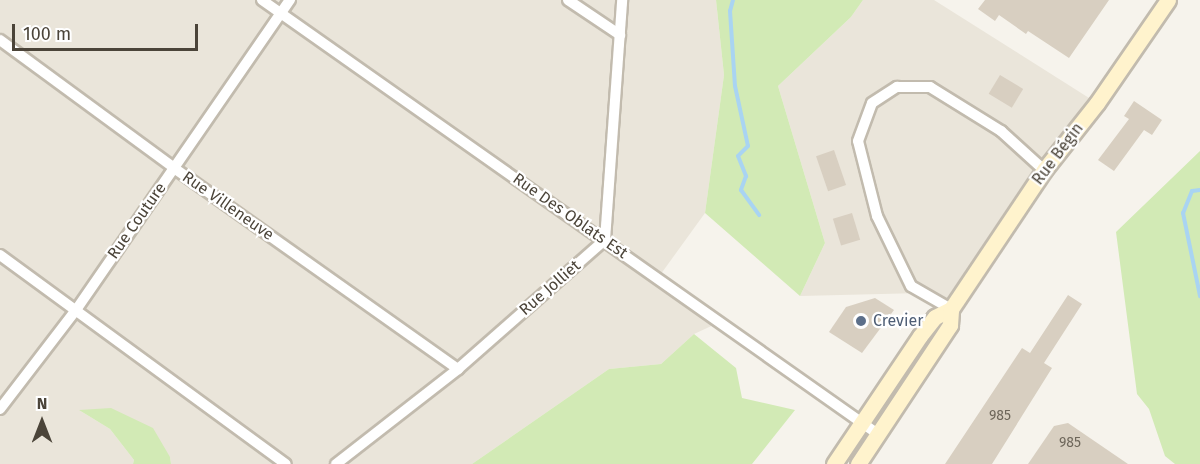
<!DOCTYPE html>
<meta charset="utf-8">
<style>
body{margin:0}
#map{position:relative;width:1200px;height:464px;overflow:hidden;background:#f6f3ec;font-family:"Fira Sans",sans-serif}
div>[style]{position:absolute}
.residential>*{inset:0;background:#eae5da}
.green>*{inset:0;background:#d2eab5}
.stream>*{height:4px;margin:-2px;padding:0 2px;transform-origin:2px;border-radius:2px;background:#a9d4f2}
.building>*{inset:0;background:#d8cfc1;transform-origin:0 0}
.roads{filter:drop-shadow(2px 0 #c2bbae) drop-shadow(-2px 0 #c2bbae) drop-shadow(0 2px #c2bbae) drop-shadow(0 -2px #c2bbae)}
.street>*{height:10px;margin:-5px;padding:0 5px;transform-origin:5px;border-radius:5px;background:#fff}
.secondary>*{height:15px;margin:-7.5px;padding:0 7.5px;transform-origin:7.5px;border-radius:7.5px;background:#fff3cd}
.dots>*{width:16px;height:16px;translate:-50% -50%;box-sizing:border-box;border:3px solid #fff;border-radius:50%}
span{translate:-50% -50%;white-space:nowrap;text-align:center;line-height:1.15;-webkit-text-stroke:4.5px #fff;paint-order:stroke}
.number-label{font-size:14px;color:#6e675b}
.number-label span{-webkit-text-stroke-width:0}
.street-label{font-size:16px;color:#4b4439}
.service-label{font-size:16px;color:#4e5e75}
.left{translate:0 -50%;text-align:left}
.north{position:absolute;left:12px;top:392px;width:60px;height:60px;-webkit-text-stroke:4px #fff;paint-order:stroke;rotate:0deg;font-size:16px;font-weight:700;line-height:24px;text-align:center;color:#4b4439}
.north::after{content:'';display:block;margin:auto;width:21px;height:27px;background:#4b4439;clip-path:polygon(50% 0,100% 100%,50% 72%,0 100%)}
.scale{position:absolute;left:12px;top:24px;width:186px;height:27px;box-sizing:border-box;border:3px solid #4b4439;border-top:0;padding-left:8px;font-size:18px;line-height:21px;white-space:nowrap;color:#4b4439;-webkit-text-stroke:4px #fff;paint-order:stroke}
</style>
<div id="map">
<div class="residential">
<i style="clip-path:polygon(0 0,716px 0,724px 75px,705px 213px,658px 278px,720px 322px,694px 334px,661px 364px,609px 369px,472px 464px,171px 464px,170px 457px,79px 410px,110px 429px,134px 460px,133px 464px,0 464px)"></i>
<i style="clip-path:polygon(863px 0,934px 0,1097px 103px,951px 309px,922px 293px,800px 296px,825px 243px,778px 86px,851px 17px)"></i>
</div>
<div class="green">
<i style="clip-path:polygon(716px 0,863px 0,851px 17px,778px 86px,825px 243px,800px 296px,705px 213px,724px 75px)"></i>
<i style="clip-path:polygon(1200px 151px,1200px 464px,1175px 464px,1165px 456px,1149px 409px,1137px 394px,1116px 232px)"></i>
<i style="clip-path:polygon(694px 334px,736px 368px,742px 398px,795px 410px,752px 464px,472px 464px,609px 369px,661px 364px)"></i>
<i style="clip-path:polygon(111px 408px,153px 428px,170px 457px,171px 464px,133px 464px,134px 460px,110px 429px,79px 410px)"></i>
</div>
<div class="stream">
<i style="left:733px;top:0;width:11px;rotate:105deg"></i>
<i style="left:730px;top:11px;width:75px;rotate:86.2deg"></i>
<i style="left:735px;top:86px;width:61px;rotate:77.8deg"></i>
<i style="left:748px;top:146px;width:14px;rotate:135deg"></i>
<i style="left:738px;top:156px;width:22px;rotate:68deg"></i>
<i style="left:746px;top:176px;width:15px;rotate:110deg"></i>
<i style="left:741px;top:190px;width:31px;rotate:54deg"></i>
<i style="left:1200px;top:190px;width:8px;rotate:173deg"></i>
<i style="left:1192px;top:191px;width:24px;rotate:112deg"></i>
<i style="left:1183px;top:213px;width:85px;rotate:78.4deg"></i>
</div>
<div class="building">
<i style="clip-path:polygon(985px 0,1109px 0,1069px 58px,1028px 31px,1026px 34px,999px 15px,995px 21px,978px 9px)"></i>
<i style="left:1000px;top:75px;width:27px;height:22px;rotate:31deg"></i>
<i style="clip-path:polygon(1134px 101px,1162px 120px,1152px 135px,1144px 130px,1114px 171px,1098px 160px,1129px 119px,1124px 116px)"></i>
<i style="left:834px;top:150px;width:37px;height:19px;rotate:71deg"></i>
<i style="left:852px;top:213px;width:28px;height:20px;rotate:73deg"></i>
<i style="clip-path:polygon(1068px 295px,1082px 304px,1044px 363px,1052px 368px,992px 464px,945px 464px,1022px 348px,1030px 353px)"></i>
<i style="clip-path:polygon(875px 298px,894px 310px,862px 353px,829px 332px,846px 307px)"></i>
<i style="clip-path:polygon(1068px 423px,1128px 464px,1028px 464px,1054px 426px)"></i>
</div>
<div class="roads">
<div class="street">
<i style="left:262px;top:0;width:754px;rotate:35.17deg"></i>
<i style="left:568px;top:0;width:63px;rotate:33.9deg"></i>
<i style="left:0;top:40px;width:216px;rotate:36.3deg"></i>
<i style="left:174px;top:168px;width:348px;rotate:35.3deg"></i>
<i style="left:0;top:255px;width:354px;rotate:36.2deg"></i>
<i style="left:951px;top:309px;width:46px;rotate:-150.1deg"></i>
<i style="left:911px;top:286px;width:78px;rotate:-115.9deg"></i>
<i style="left:877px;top:216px;width:77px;rotate:-104.2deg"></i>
<i style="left:858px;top:141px;width:40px;rotate:-69.8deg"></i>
<i style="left:872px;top:103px;width:30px;rotate:-33deg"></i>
<i style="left:897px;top:87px;width:33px"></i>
<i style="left:930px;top:87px;width:84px;rotate:31.8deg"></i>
<i style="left:1001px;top:131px;width:58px;rotate:42.2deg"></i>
<i style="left:0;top:409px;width:125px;rotate:-52.5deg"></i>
<i style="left:76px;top:310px;width:377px;rotate:-55.4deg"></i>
<i style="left:336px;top:464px;width:155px;rotate:-37.9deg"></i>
<i style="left:458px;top:369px;width:196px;rotate:-41.3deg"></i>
<i style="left:605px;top:240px;width:241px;rotate:-85.9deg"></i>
</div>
<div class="secondary">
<i style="left:834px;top:464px;width:154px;rotate:-56.1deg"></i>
<i style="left:920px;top:336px;width:24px;rotate:-52deg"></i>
<i style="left:935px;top:317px;width:18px;rotate:-27deg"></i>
<i style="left:951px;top:309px;width:167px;rotate:-56.2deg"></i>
<i style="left:1044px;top:170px;width:85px;rotate:-51.7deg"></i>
<i style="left:1097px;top:103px;width:125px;rotate:-55.4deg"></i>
<i style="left:858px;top:464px;width:167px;rotate:-56.5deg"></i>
<i style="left:950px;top:325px;width:16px;rotate:-86deg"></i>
</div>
</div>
<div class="dots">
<i style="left:861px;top:321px;background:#5c6f8a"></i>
</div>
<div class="number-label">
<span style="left:1000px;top:416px">985</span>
<span style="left:1070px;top:443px">985</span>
</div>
<div class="street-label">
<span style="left:1058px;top:154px;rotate:-53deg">Rue Bégin</span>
<span style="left:228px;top:206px;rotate:35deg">Rue Villeneuve</span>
<span style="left:570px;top:216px;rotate:35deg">Rue Des Oblats Est</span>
<span style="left:137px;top:221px;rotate:-55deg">Rue Couture</span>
<span style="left:550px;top:288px;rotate:-41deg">Rue Jolliet</span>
</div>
<div class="service-label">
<span class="left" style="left:873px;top:321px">Crevier</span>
</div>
<div class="north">N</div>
<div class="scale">100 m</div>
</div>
